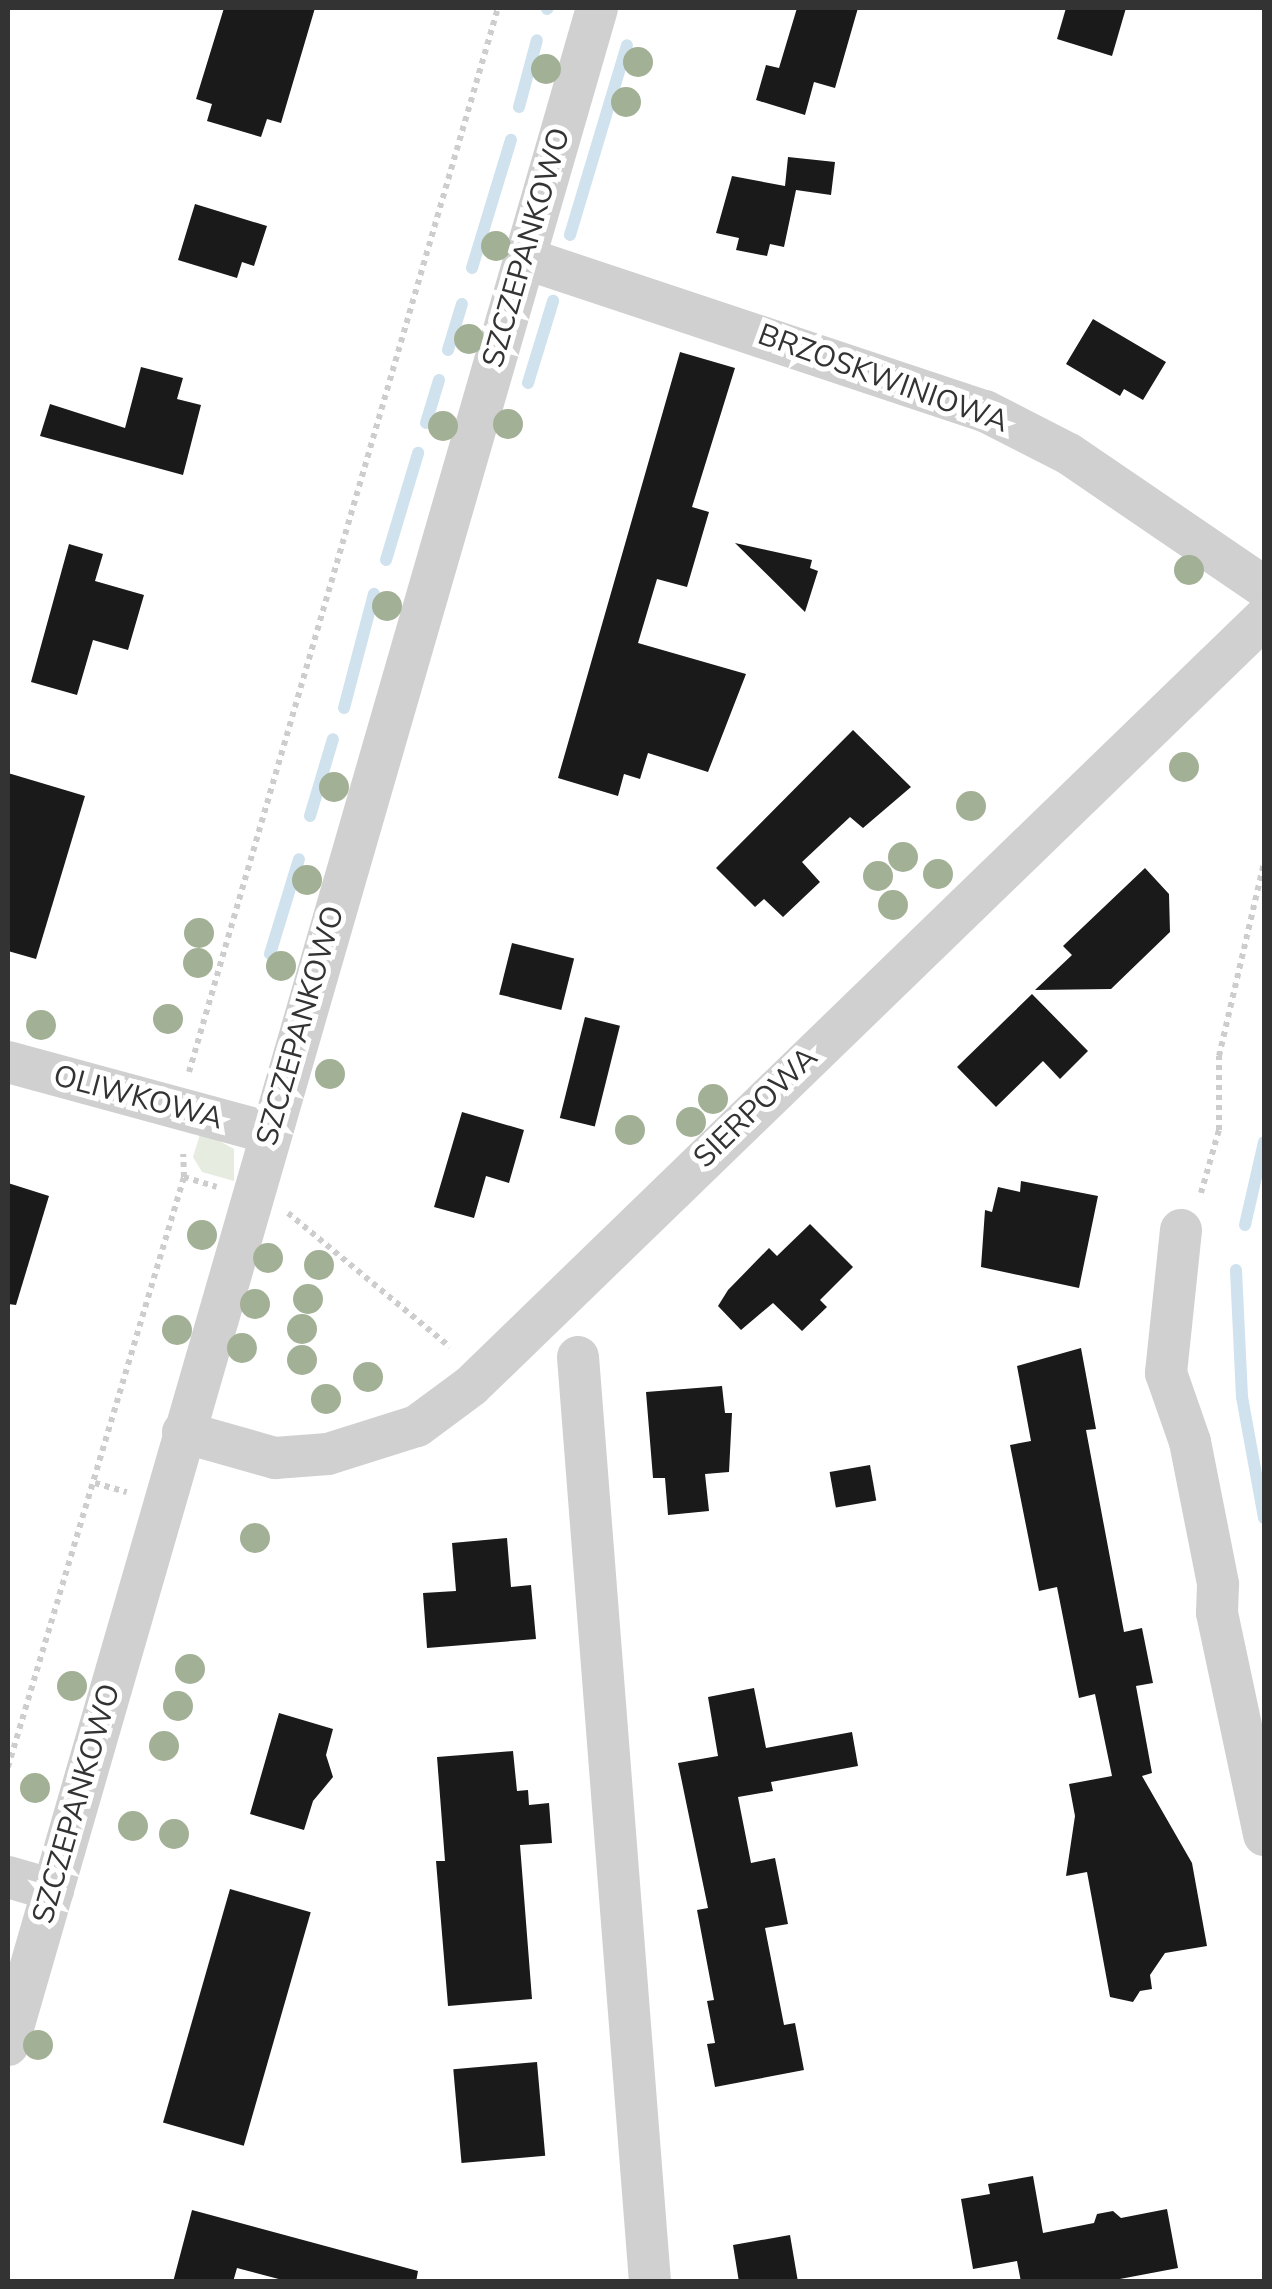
<!DOCTYPE html>
<style>
body{margin:0}
#map{position:relative;width:1272px;height:2289px;overflow:hidden;background:#fff;font-family:"Nunito Sans",sans-serif}
div>[style]{position:absolute}
.green>*{inset:0;background:#e6ecdf}
.stream>*{height:12px;margin:-6px;padding:0 6px;transform-origin:6px;border-radius:6px;background:#cfe2ee}
.building>*{inset:0;background:#1a1a1a;transform-origin:0 0}
.path>*{height:6px;margin-top:-3px;transform-origin:0;background:repeating-linear-gradient(90deg,#cdcdcd 0 5px,transparent 0 10px)}
.minor>*{height:42px;margin:-21px;padding:0 21px;transform-origin:21px;border-radius:21px;background:#d0d0d0}
.trees>*{width:30px;height:30px;margin:-15px;border-radius:50%;background:#a2b095}
span{translate:-50% -50%;white-space:nowrap;text-align:center;line-height:1.15;-webkit-text-stroke:10px #fff;paint-order:stroke}
.street-label{font-size:30px;color:#333}
.frame{position:absolute;inset:0;border:10px solid #333;pointer-events:none}
</style>
<div id="map">
<div class="green">
<i style="clip-path:polygon(201px 1131px,234px 1149px,234px 1181px,202px 1172px,193px 1157px)"></i>
</div>
<div class="stream">
<i style="left:547px;top:9px;width:1px;rotate:-45deg"></i>
<i style="left:519px;top:107px;width:69px;rotate:-75deg"></i>
<i style="left:570px;top:235px;width:198px;rotate:-73.3deg"></i>
<i style="left:472px;top:268px;width:134px;rotate:-73.1deg"></i>
<i style="left:448px;top:350px;width:48px;rotate:-73.1deg"></i>
<i style="left:528px;top:383px;width:86px;rotate:-73deg"></i>
<i style="left:426px;top:423px;width:45px;rotate:-73.2deg"></i>
<i style="left:386px;top:560px;width:112px;rotate:-73.3deg"></i>
<i style="left:344px;top:708px;width:118px;rotate:-75.3deg"></i>
<i style="left:310px;top:816px;width:80px;rotate:-73.4deg"></i>
<i style="left:270px;top:954px;width:99px;rotate:-73deg"></i>
<i style="left:1245px;top:1225px;width:85px;rotate:-77.1deg"></i>
<i style="left:1236px;top:1270px;width:127px;rotate:87.3deg"></i>
<i style="left:1242px;top:1397px;width:123px;rotate:79.7deg"></i>
</div>
<div class="building">
<i style="clip-path:polygon(224px 8px,315px 8px,281px 123px,267px 119px,261px 137px,207px 121px,212px 104px,196px 99px)"></i>
<i style="clip-path:polygon(797px 8px,858px 8px,835px 88px,814px 82px,805px 115px,756px 100px,766px 65px,779px 68px)"></i>
<i style="clip-path:polygon(1066px 8px,1126px 8px,1112px 56px,1057px 39px)"></i>
<i style="clip-path:polygon(788px 157px,835px 162px,831px 195px,796px 190px,784px 247px,770px 244px,767px 256px,736px 250px,739px 238px,716px 233px,732px 176px,785px 186px)"></i>
<i style="clip-path:polygon(195px 204px,267px 226px,254px 266px,242px 262px,237px 278px,178px 260px)"></i>
<i style="clip-path:polygon(1093px 319px,1166px 362px,1143px 400px,1124px 389px,1120px 396px,1066px 364px)"></i>
<i style="clip-path:polygon(680px 352px,735px 368px,692px 507px,709px 512px,687px 587px,657px 579px,638px 643px,746px 674px,708px 772px,648px 753px,640px 779px,624px 774px,618px 796px,558px 778px)"></i>
<i style="clip-path:polygon(141px 367px,183px 378px,177px 399px,201px 405px,183px 475px,40px 436px,50px 404px,125px 428px)"></i>
<i style="clip-path:polygon(735px 543px,812px 560px,810px 568px,818px 571px,805px 612px)"></i>
<i style="clip-path:polygon(69px 544px,103px 554px,95px 581px,144px 595px,128px 650px,93px 640px,77px 695px,31px 682px)"></i>
<i style="clip-path:polygon(853px 730px,911px 787px,863px 828px,850px 817px,802px 862px,820px 882px,783px 917px,764px 899px,755px 907px,716px 868px)"></i>
<i style="clip-path:polygon(8px 773px,85px 796px,36px 959px,8px 951px)"></i>
<i style="clip-path:polygon(1145px 868px,1169px 894px,1170px 932px,1111px 989px,1035px 990px,1072px 955px,1063px 946px)"></i>
<i style="left:512px;top:943px;width:64px;height:53px;rotate:14deg"></i>
<i style="clip-path:polygon(1032px 994px,1088px 1051px,1060px 1079px,1043px 1061px,996px 1107px,957px 1067px)"></i>
<i style="left:585px;top:1017px;width:36px;height:104px;rotate:14deg"></i>
<i style="clip-path:polygon(462px 1112px,524px 1130px,509px 1183px,486px 1176px,474px 1218px,434px 1207px)"></i>
<i style="clip-path:polygon(1021px 1181px,1098px 1196px,1079px 1288px,981px 1267px,985px 1210px,992px 1212px,998px 1187px,1020px 1192px)"></i>
<i style="clip-path:polygon(8px 1183px,49px 1196px,16px 1305px,8px 1304px)"></i>
<i style="clip-path:polygon(810px 1224px,853px 1267px,820px 1300px,827px 1307px,802px 1331px,773px 1303px,741px 1330px,718px 1306px,728px 1290px,769px 1248px,777px 1256px)"></i>
<i style="clip-path:polygon(1081px 1348px,1096px 1429px,1086px 1430px,1124px 1632px,1142px 1628px,1153px 1683px,1136px 1686px,1152px 1773px,1142px 1776px,1192px 1863px,1207px 1946px,1165px 1953px,1150px 1975px,1152px 1989px,1140px 1991px,1133px 2002px,1110px 1997px,1087px 1872px,1066px 1876px,1075px 1816px,1069px 1784px,1112px 1776px,1095px 1694px,1079px 1698px,1057px 1587px,1039px 1591px,1010px 1445px,1031px 1441px,1017px 1366px)"></i>
<i style="clip-path:polygon(722px 1386px,725px 1413px,732px 1413px,729px 1472px,705px 1474px,709px 1511px,668px 1515px,665px 1478px,653px 1478px,646px 1392px)"></i>
<i style="left:870px;top:1465px;width:36px;height:41px;rotate:80deg"></i>
<i style="clip-path:polygon(507px 1538px,511px 1587px,531px 1585px,536px 1639px,427px 1648px,423px 1593px,456px 1591px,452px 1543px)"></i>
<i style="clip-path:polygon(754px 1688px,766px 1748px,852px 1732px,858px 1766px,771px 1782px,773px 1791px,738px 1797px,751px 1863px,775px 1858px,788px 1924px,765px 1928px,784px 2025px,795px 2023px,804px 2070px,715px 2087px,707px 2044px,715px 2043px,707px 2001px,714px 2000px,697px 1910px,708px 1908px,678px 1763px,718px 1756px,708px 1697px)"></i>
<i style="clip-path:polygon(279px 1713px,333px 1729px,326px 1755px,333px 1777px,313px 1801px,304px 1830px,250px 1814px)"></i>
<i style="clip-path:polygon(513px 1751px,517px 1791px,528px 1790px,529px 1805px,549px 1803px,552px 1843px,520px 1845px,532px 1999px,448px 2006px,436px 1861px,445px 1861px,437px 1757px)"></i>
<i style="left:230px;top:1889px;width:84px;height:243px;rotate:16deg"></i>
<i style="left:537px;top:2062px;width:94px;height:84px;rotate:85deg"></i>
<i style="clip-path:polygon(1033px 2176px,1043px 2233px,1094px 2223px,1097px 2214px,1113px 2211px,1121px 2218px,1167px 2209px,1178px 2268px,1104px 2282px,1021px 2282px,1017px 2261px,973px 2269px,961px 2199px,990px 2194px,988px 2184px)"></i>
<i style="clip-path:polygon(192px 2210px,418px 2271px,416px 2282px,290px 2282px,237px 2268px,233px 2282px,173px 2282px)"></i>
<i style="clip-path:polygon(790px 2235px,798px 2282px,739px 2282px,733px 2245px)"></i>
</div>
<div class="path">
<i style="left:189px;top:1072px;width:1108px;rotate:-73.81deg"></i>
<i style="left:184px;top:1177px;width:34px;rotate:17deg"></i>
<i style="left:1201px;top:1193px;width:66px;rotate:-74.1deg"></i>
<i style="left:1219px;top:1130px;width:74px;rotate:-90deg"></i>
<i style="left:1219px;top:1056px;width:198px;rotate:-76.9deg"></i>
<i style="left:288px;top:1213px;width:210px;rotate:39.6deg"></i>
<i style="left:95px;top:1483px;width:33px;rotate:16deg"></i>
<i style="left:8px;top:1767px;width:616px;rotate:-73.39deg"></i>
<i style="left:184px;top:1177px;width:23px;rotate:-92deg"></i>
</div>
<div class="minor">
<i style="left:524px;top:258px;width:486px;rotate:18.4deg"></i>
<i style="left:985px;top:411px;width:94px;rotate:27.1deg"></i>
<i style="left:1069px;top:454px;width:236px;rotate:34.3deg"></i>
<i style="left:8px;top:1062px;width:270px;rotate:15.2deg"></i>
<i style="left:1181px;top:1230px;width:144px;rotate:96deg"></i>
<i style="left:1166px;top:1373px;width:73px;rotate:70.8deg"></i>
<i style="left:1190px;top:1442px;width:145px;rotate:78.8deg"></i>
<i style="left:1218px;top:1584px;width:29px;rotate:92deg"></i>
<i style="left:1217px;top:1613px;width:227px;rotate:78deg"></i>
<i style="left:578px;top:1357px;width:928px;rotate:85.55deg"></i>
<i style="left:183px;top:1432px;width:96px;rotate:15.8deg"></i>
<i style="left:275px;top:1458px;width:53px;rotate:-4.3deg"></i>
<i style="left:328px;top:1454px;width:93px;rotate:-17.5deg"></i>
<i style="left:417px;top:1426px;width:67px;rotate:-36.5deg"></i>
<i style="left:471px;top:1386px;width:1104px;rotate:-44.08deg"></i>
<i style="left:8px;top:1877px;width:47px;rotate:16.1deg"></i>
<i style="left:8px;top:2045px;width:2120px;rotate:-73.87deg"></i>
</div>
<div class="trees">
<i style="left:638px;top:62px"></i>
<i style="left:546px;top:69px"></i>
<i style="left:626px;top:102px"></i>
<i style="left:496px;top:246px"></i>
<i style="left:469px;top:339px"></i>
<i style="left:508px;top:424px"></i>
<i style="left:443px;top:426px"></i>
<i style="left:1189px;top:570px"></i>
<i style="left:387px;top:606px"></i>
<i style="left:1184px;top:767px"></i>
<i style="left:334px;top:787px"></i>
<i style="left:971px;top:806px"></i>
<i style="left:903px;top:857px"></i>
<i style="left:938px;top:874px"></i>
<i style="left:878px;top:876px"></i>
<i style="left:307px;top:880px"></i>
<i style="left:893px;top:905px"></i>
<i style="left:199px;top:933px"></i>
<i style="left:198px;top:963px"></i>
<i style="left:281px;top:966px"></i>
<i style="left:168px;top:1019px"></i>
<i style="left:41px;top:1025px"></i>
<i style="left:330px;top:1074px"></i>
<i style="left:713px;top:1099px"></i>
<i style="left:691px;top:1122px"></i>
<i style="left:630px;top:1130px"></i>
<i style="left:202px;top:1235px"></i>
<i style="left:268px;top:1258px"></i>
<i style="left:319px;top:1265px"></i>
<i style="left:308px;top:1299px"></i>
<i style="left:255px;top:1304px"></i>
<i style="left:302px;top:1329px"></i>
<i style="left:177px;top:1330px"></i>
<i style="left:242px;top:1348px"></i>
<i style="left:302px;top:1360px"></i>
<i style="left:368px;top:1377px"></i>
<i style="left:326px;top:1399px"></i>
<i style="left:255px;top:1538px"></i>
<i style="left:190px;top:1669px"></i>
<i style="left:72px;top:1686px"></i>
<i style="left:178px;top:1706px"></i>
<i style="left:164px;top:1746px"></i>
<i style="left:35px;top:1788px"></i>
<i style="left:133px;top:1826px"></i>
<i style="left:174px;top:1834px"></i>
<i style="left:38px;top:2045px"></i>
</div>
<div class="street-label">
<span style="left:527px;top:248px;rotate:-74deg">SZCZEPANKOWO</span>
<span style="left:883px;top:379px;rotate:20deg">BRZOSKWINIOWA</span>
<span style="left:301px;top:1026px;rotate:-74deg">SZCZEPANKOWO</span>
<span style="left:138px;top:1098px;rotate:15deg">OLIWKOWA</span>
<span style="left:756px;top:1108px;rotate:-44deg">SIERPOWA</span>
<span style="left:77px;top:1804px;rotate:-74deg">SZCZEPANKOWO</span>
</div>
<div class="frame"></div>
</div>
